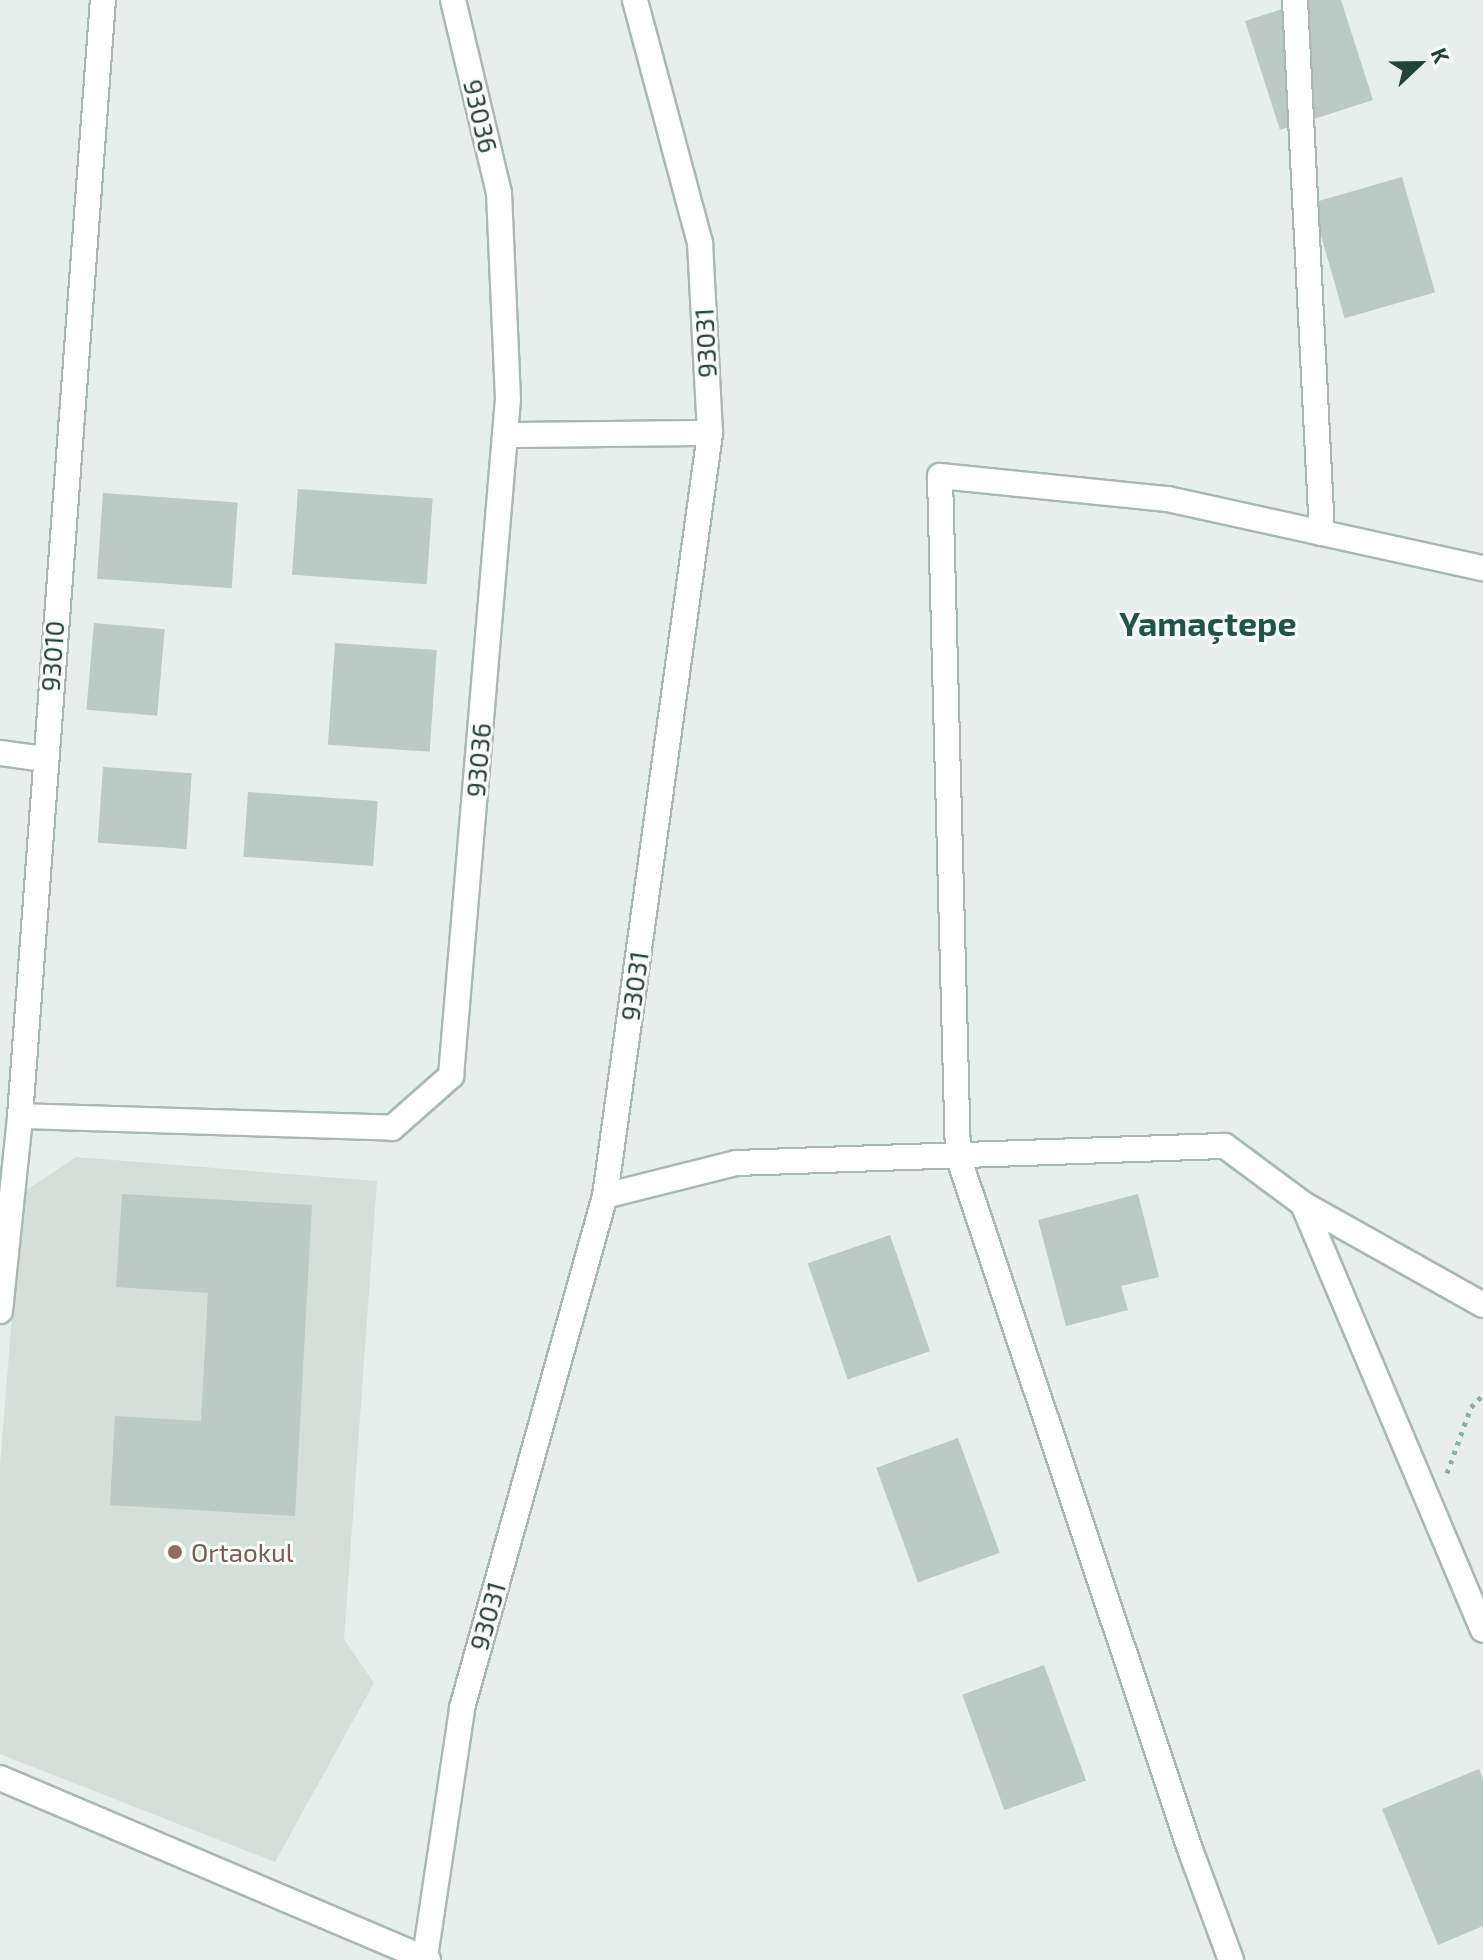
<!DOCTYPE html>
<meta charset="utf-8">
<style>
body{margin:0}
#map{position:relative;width:1483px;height:1960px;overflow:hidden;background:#e6efeb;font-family:"Exo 2",sans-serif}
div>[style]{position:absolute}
.built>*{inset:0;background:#d4dfda}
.building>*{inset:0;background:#bbcac4;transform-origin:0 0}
.path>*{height:5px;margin-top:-2.5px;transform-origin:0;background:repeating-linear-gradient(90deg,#86b3a5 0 4px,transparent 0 10px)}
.roads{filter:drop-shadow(2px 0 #a8b8b2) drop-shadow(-2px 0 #a8b8b2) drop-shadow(0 2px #a8b8b2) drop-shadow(0 -2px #a8b8b2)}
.street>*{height:24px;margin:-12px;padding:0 12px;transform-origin:12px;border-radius:12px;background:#fff}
.dots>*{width:22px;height:22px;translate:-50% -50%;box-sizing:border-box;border:4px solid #f7fbf9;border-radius:50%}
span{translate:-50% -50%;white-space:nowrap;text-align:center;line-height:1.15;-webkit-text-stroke:6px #f7fbf9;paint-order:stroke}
.street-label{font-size:26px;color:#24423a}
.education-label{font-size:26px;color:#785e54}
.left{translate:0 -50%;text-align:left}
.district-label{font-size:34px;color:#1f5548;font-weight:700}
.north{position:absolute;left:1379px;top:24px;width:80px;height:80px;-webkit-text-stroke:6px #f7fbf9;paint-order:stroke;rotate:68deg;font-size:22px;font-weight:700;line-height:32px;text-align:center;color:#24423a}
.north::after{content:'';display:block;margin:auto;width:28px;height:36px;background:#24423a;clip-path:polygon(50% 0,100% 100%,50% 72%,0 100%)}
</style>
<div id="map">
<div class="built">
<i style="clip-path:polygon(76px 1157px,377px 1181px,344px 1639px,374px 1683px,275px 1862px,0 1754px,0 1465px,22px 1193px)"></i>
</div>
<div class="building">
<i style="clip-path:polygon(1310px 0,1341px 0,1373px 100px,1280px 130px,1245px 21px)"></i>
<i style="left:1402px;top:177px;width:120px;height:94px;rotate:74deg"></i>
<i style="left:298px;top:489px;width:135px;height:86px;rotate:4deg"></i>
<i style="left:103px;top:493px;width:135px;height:86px;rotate:4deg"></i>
<i style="left:94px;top:623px;width:71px;height:87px;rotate:5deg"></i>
<i style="left:335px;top:643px;width:102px;height:102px;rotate:4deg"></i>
<i style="left:103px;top:767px;width:89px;height:76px;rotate:4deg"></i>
<i style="left:248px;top:792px;width:130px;height:65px;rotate:4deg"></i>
<i style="clip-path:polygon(122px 1194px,312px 1205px,295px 1516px,110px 1505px,115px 1416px,201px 1421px,208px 1293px,116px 1287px)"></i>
<i style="clip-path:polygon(1138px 1194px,1159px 1277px,1121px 1286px,1128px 1310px,1066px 1326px,1038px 1220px)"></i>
<i style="left:890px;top:1235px;width:123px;height:87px;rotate:71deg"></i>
<i style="left:958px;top:1438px;width:122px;height:87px;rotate:70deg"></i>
<i style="left:1044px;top:1665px;width:123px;height:87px;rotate:70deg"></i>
<i style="clip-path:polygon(1479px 1769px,1483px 1779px,1483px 1926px,1438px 1945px,1382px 1809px)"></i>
</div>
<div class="path">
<i style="left:1447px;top:1473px;width:70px;rotate:-70deg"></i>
<i style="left:1471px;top:1407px;width:17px;rotate:-45deg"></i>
</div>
<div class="roads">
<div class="street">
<i style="left:1295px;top:0;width:534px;rotate:87.1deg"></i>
<i style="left:505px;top:435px;width:205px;rotate:-0.6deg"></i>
<i style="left:0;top:753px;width:44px;rotate:7.8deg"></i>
<i style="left:20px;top:1116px;width:372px;rotate:1.8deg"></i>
<i style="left:392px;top:1128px;width:79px;rotate:-41.4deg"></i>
<i style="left:451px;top:1076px;width:679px;rotate:-85.19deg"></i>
<i style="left:508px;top:399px;width:206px;rotate:-92.5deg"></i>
<i style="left:499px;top:193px;width:198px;rotate:-103.4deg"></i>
<i style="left:605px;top:1196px;width:135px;rotate:-14.1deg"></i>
<i style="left:736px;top:1163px;width:489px;rotate:-2deg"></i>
<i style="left:1225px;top:1146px;width:97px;rotate:36.6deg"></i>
<i style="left:1303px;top:1204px;width:206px;rotate:29.3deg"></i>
<i style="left:1303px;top:1204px;width:462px;rotate:67.1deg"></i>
<i style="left:0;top:1311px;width:196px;rotate:-84.1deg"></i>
<i style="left:20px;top:1116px;width:1119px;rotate:-85.75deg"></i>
<i style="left:0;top:1778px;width:465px;rotate:23deg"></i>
<i style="left:422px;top:1960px;width:4px;rotate:-45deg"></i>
<i style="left:425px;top:1957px;width:252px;rotate:-81.5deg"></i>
<i style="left:462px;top:1708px;width:532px;rotate:-74.4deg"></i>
<i style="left:605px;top:1196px;width:770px;rotate:-82.16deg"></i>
<i style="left:710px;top:433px;width:190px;rotate:-93deg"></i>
<i style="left:700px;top:243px;width:252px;rotate:-105deg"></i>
<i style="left:1231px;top:1960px;width:115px;rotate:-110.3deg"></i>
<i style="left:1191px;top:1852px;width:734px;rotate:-108.51deg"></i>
<i style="left:958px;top:1156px;width:680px;rotate:-91.52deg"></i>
<i style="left:940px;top:476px;width:229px;rotate:5.8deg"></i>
<i style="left:1168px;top:499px;width:322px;rotate:12.4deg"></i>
</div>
</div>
<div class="dots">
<i style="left:175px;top:1552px;background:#8d6e63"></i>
</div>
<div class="street-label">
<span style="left:481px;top:116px;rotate:77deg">93036</span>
<span style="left:705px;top:343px;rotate:-93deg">93031</span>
<span style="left:52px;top:656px;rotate:-86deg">93010</span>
<span style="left:478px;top:760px;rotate:-85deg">93036</span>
<span style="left:634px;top:986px;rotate:-82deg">93031</span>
<span style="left:487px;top:1616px;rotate:-74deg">93031</span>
</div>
<div class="education-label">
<span class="left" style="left:191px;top:1552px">Ortaokul</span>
</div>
<div class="district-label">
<span style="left:1208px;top:623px">Yamaçtepe</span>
</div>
<div class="north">K</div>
</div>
